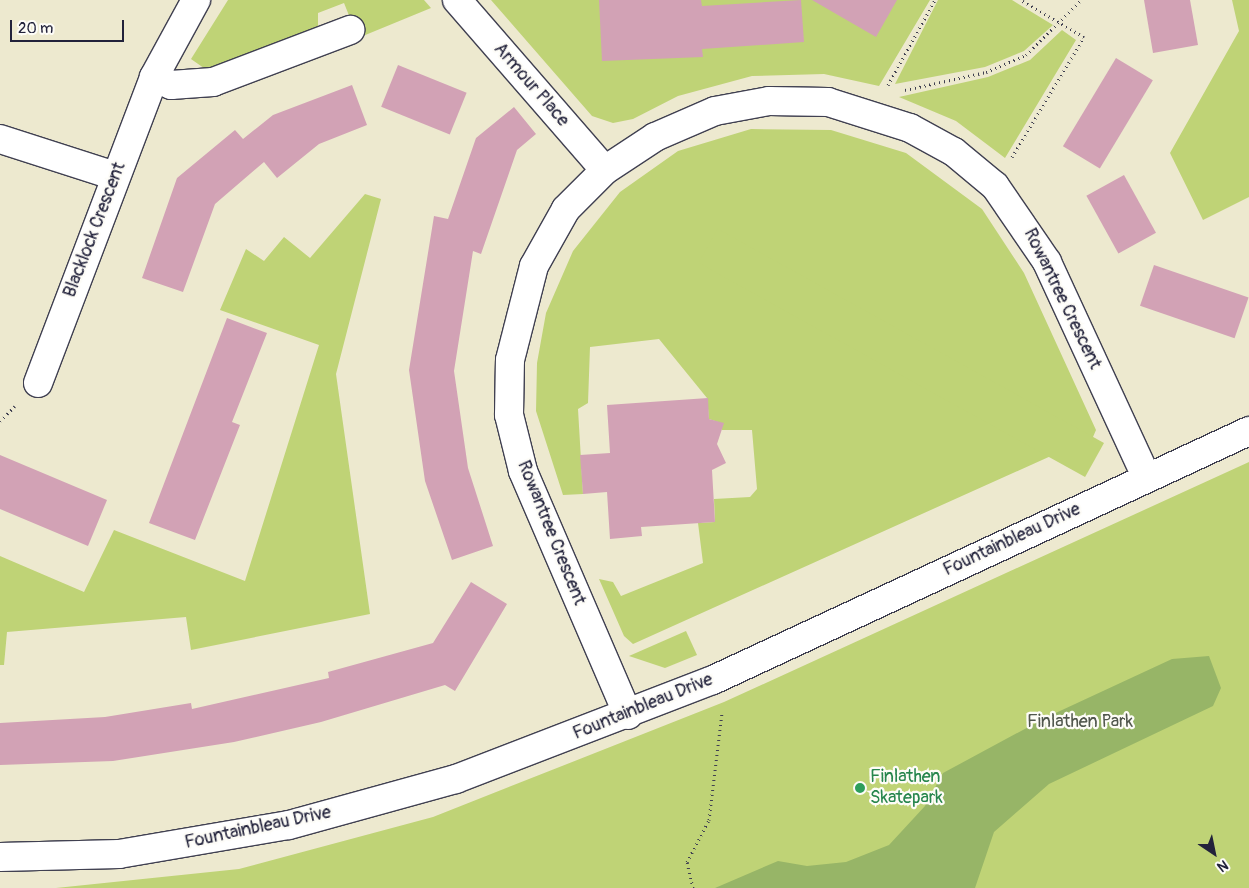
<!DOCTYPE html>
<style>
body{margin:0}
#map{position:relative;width:1249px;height:888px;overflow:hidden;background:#ede9cf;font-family:Pangolin,sans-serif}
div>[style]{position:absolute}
.green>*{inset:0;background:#bfd376;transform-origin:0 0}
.forest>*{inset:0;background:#97b567}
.building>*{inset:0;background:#d2a2b5;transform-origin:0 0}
.path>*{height:3px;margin-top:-1.5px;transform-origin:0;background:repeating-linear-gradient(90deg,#404051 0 1px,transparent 0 5px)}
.roads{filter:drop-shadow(1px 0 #404051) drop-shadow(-1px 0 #404051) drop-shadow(0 1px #404051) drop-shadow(0 -1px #404051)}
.street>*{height:28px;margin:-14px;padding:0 14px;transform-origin:14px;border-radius:14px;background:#fff}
.secondary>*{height:28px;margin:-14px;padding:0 14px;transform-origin:14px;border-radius:14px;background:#fff}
.dots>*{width:14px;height:14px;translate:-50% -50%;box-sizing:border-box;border:2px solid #fdfcf7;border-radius:50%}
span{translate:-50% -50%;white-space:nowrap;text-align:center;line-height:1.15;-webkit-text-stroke:4.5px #fdfcf7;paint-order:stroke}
.street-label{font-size:18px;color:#22223b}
.park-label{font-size:18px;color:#51574d}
.leisure-label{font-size:18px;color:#27864d}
.left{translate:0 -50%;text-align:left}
.north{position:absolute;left:1189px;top:828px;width:50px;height:50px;-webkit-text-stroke:4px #fdfcf7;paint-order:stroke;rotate:146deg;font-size:14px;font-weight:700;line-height:20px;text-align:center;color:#22223b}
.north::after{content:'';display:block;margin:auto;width:18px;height:22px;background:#22223b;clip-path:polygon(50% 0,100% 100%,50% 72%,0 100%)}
.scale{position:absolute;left:10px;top:20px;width:114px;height:22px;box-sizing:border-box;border:2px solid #22223b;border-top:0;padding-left:6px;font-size:15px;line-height:18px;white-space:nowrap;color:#22223b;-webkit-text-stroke:4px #fdfcf7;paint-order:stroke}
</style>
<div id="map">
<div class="green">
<i style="clip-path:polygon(228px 0,424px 0,431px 8px,358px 38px,344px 3px,318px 13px,318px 32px,211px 73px,191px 59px)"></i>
<i style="clip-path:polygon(491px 0,930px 0,879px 86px,824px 74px,752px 76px,678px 96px,633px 119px,613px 123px,592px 116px)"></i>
<i style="clip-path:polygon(938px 0,1012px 0,1053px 25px,1024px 51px,985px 67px,895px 84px)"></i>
<i style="clip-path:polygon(1232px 0,1249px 0,1249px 197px,1203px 220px,1170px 153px,1239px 31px)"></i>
<i style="clip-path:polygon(1062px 30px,1076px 40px,1005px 158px,956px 121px,899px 97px,988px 77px,1030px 60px)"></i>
<i style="clip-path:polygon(751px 129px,831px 130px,906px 153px,982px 209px,1024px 273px,1096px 430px,1093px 437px,633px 644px,624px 636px,599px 579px,613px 582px,621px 596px,703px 563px,698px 523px,715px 522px,714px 499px,750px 497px,757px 489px,752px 430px,722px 430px,718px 422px,709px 419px,707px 398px,659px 339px,590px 347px,588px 403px,578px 409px,583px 494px,563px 495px,536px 411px,537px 363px,546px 313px,573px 251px,620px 192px,678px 151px)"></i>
<i style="clip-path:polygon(365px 194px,381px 199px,336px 374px,370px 614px,191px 650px,186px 617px,7px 632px,4px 665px,0 665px,0 556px,84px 592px,114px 530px,245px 581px,319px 345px,220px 310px,246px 249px,264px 261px,284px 237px,310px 258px)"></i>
<i style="left:1104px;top:443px;width:39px;height:442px;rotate:119deg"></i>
<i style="clip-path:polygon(1249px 462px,1249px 888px,0 888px,56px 888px,239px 869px,433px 817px,724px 702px)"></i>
<i style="clip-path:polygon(686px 631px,697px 655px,665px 668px,629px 656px)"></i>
</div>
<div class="forest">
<i style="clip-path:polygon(1209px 656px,1221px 688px,1213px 706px,1049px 784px,994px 832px,975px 888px,715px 888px,778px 861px,807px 866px,846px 862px,889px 845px,925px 806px,943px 773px,1047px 717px,1172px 659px)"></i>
</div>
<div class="building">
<i style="clip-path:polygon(599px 0,701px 0,702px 6px,801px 0,804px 42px,702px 49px,703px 57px,602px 61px)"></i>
<i style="clip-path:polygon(812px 0,897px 0,876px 37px)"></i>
<i style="clip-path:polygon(1144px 0,1190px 0,1198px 45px,1153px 53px)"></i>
<i style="left:1116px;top:58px;width:43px;height:103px;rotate:31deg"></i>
<i style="left:398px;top:65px;width:74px;height:45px;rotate:22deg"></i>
<i style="clip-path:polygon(352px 85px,367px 125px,319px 144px,277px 178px,264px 162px,215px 204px,183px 292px,142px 278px,177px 178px,235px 130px,243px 139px,273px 115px)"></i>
<i style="clip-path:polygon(514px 107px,536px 134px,517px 150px,481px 254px,473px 251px,454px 371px,468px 468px,493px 546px,452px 560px,425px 481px,409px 370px,434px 216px,448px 219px,476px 138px)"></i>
<i style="left:1124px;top:175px;width:66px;height:43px;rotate:61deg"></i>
<i style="left:1154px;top:265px;width:100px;height:43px;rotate:19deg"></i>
<i style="clip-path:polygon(227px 318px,267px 333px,232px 422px,240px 425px,195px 540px,149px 523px)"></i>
<i style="clip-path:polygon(708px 398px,709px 419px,724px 423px,717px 444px,726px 463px,712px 470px,715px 522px,641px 527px,642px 536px,610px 539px,607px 492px,583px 494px,580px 455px,610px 453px,607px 405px)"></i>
<i style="clip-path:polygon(0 455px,107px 500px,88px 546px,0 509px)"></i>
<i style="clip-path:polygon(471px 582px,507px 604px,455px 691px,445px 685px,321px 722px,234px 742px,113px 761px,0 765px,0 723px,105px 717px,191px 703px,192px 709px,329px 678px,328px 672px,433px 643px)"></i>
</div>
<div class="path">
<i style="left:888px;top:85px;width:97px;rotate:-61.1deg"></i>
<i style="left:905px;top:90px;width:83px;rotate:-12.5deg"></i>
<i style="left:986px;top:72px;width:43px;rotate:-23deg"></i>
<i style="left:1026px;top:55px;width:78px;rotate:-45deg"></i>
<i style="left:1012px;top:157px;width:140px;rotate:-59deg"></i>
<i style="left:1084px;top:37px;width:73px;rotate:-149.6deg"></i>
<i style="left:0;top:421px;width:21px;rotate:-45deg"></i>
<i style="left:693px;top:888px;width:27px;rotate:-103deg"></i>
<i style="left:687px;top:862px;width:47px;rotate:-62.4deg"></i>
<i style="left:709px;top:820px;width:108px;rotate:-83.1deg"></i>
</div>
<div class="roads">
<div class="street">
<i style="left:457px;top:0;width:225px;rotate:49deg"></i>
<i style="left:154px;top:77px;width:19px;rotate:25deg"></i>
<i style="left:171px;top:85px;width:42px;rotate:-4.1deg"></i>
<i style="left:213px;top:82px;width:147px;rotate:-20.8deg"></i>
<i style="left:0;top:139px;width:121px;rotate:17.8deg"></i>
<i style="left:38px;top:383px;width:327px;rotate:-69.2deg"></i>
<i style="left:154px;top:77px;width:88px;rotate:-61.4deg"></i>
<i style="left:628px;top:715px;width:266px;rotate:-113.3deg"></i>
<i style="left:523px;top:471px;width:58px;rotate:-104deg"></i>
<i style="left:509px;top:415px;width:55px;rotate:-89deg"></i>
<i style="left:510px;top:360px;width:97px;rotate:-75.7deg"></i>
<i style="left:534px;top:266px;width:65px;rotate:-60.7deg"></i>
<i style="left:566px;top:209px;width:55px;rotate:-45deg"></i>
<i style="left:605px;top:170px;width:60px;rotate:-33.4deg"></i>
<i style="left:655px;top:137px;width:65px;rotate:-23.4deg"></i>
<i style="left:715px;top:111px;width:55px;rotate:-10.5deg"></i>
<i style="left:769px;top:101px;width:59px;rotate:1deg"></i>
<i style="left:828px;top:102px;width:86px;rotate:17.6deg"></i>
<i style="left:910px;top:128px;width:50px;rotate:28.6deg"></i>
<i style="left:954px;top:152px;width:53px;rotate:39.7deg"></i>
<i style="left:995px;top:186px;width:92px;rotate:55.6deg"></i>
<i style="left:1047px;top:262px;width:238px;rotate:65.2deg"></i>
</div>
<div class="secondary">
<i style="left:0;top:857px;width:119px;rotate:-1.4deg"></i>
<i style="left:119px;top:854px;width:172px;rotate:-9.7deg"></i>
<i style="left:289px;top:825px;width:173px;rotate:-15.4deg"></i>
<i style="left:456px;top:779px;width:275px;rotate:-21.1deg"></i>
<i style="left:713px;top:680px;width:591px;rotate:-24.92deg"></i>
</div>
</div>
<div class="dots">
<i style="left:860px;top:788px;background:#2e9e5b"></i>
</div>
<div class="street-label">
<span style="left:531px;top:85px;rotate:49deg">Armour Place</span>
<span style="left:95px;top:230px;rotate:-69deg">Blacklock Crescent</span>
<span style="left:1062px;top:299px;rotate:64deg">Rowantree Crescent</span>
<span style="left:551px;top:533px;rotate:68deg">Rowantree Crescent</span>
<span style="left:1012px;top:540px;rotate:-25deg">Fountainbleau Drive</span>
<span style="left:643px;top:707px;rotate:-22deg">Fountainbleau Drive</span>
<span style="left:258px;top:828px;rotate:-12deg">Fountainbleau Drive</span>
</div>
<div class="park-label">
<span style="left:1080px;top:722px">Finlathen Park</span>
</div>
<div class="leisure-label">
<span class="left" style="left:870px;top:788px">Finlathen<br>Skatepark</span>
</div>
<div class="north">N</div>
<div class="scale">20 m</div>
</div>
